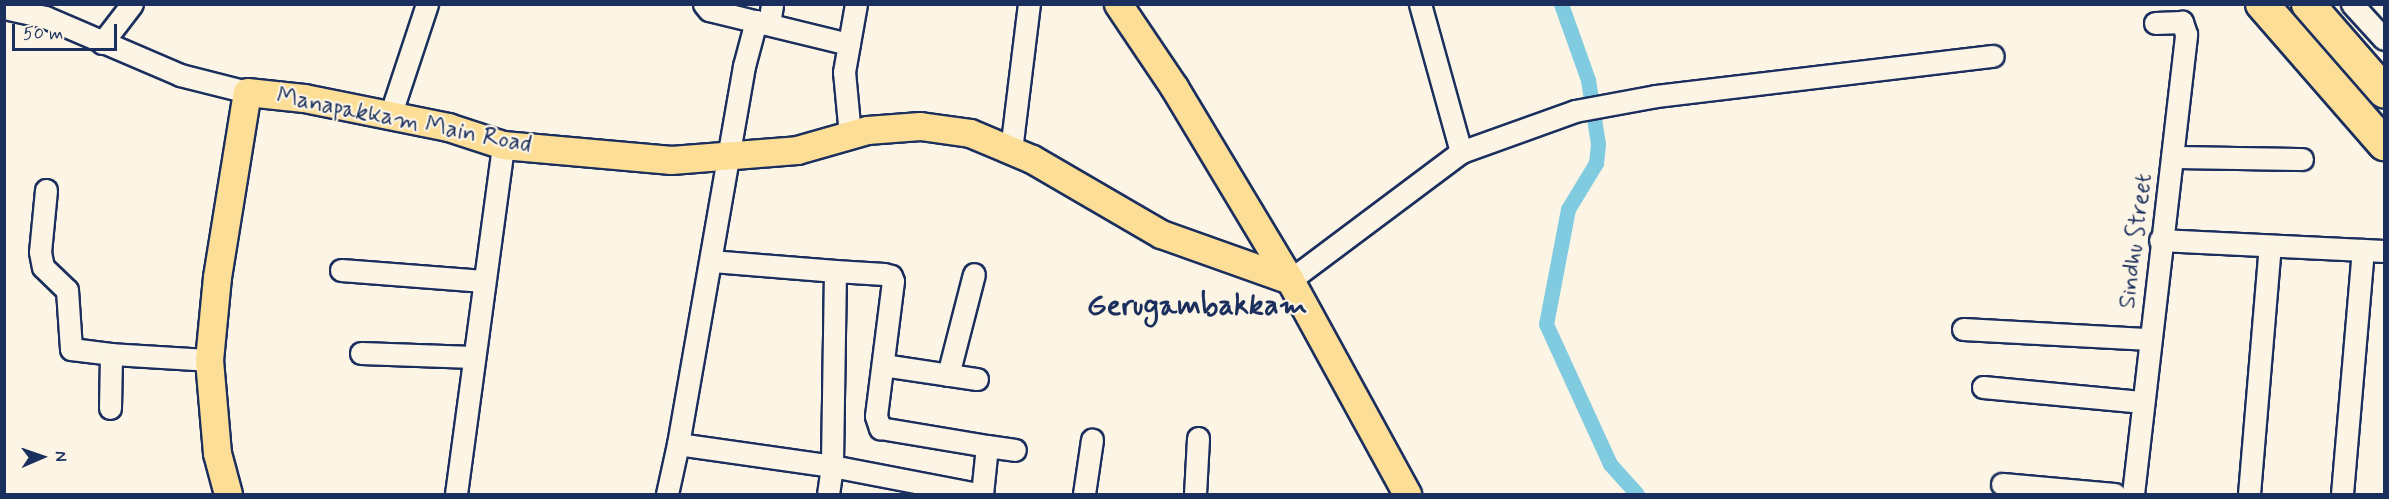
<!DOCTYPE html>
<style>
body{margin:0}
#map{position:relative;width:2389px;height:499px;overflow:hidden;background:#fcf5e5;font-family:Mynerve,sans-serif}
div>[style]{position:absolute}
.canal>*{height:15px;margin:-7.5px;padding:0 7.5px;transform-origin:7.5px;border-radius:7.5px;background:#81cbe1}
.roads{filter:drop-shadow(2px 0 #1b2f5e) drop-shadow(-2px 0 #1b2f5e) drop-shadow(0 2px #1b2f5e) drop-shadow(0 -2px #1b2f5e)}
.minor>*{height:21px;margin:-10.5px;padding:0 10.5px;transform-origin:10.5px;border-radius:10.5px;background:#fcf5e5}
.major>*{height:27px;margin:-13.5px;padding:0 13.5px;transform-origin:13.5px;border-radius:13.5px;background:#fdde96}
.highway>*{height:32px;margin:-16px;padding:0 16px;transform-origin:16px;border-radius:16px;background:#fdde96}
span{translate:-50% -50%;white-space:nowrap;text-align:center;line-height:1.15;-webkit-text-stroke:4.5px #fcf5e5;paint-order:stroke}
.street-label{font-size:24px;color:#1b2f5e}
.district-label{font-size:30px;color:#1b2f5e;font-weight:700}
.frame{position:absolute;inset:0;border:6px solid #1b2f5e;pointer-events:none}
.north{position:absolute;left:12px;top:427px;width:60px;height:60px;-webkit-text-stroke:4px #fcf5e5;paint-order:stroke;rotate:88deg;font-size:16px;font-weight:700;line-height:24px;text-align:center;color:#1b2f5e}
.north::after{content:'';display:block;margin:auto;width:21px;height:27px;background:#1b2f5e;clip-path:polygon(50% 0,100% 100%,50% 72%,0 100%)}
.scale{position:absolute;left:12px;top:24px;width:105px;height:27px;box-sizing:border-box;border:3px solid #1b2f5e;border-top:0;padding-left:8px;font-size:18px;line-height:21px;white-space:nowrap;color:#1b2f5e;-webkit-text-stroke:4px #fcf5e5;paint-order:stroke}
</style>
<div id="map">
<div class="canal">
<i style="left:1561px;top:4px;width:81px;rotate:70.4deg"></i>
<i style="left:1588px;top:80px;width:65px;rotate:81.1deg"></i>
<i style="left:1598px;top:144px;width:19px;rotate:96deg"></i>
<i style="left:1596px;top:163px;width:54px;rotate:121.3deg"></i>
<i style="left:1568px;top:209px;width:117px;rotate:100.8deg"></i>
<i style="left:1546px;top:324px;width:154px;rotate:65.4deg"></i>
<i style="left:1610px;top:464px;width:40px;rotate:48deg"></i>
</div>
<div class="roads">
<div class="minor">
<i style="left:704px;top:4px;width:8px;rotate:50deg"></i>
<i style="left:709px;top:10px;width:144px;rotate:13.7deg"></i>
<i style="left:1420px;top:4px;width:154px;rotate:74.5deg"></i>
<i style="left:2352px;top:4px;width:47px;rotate:47.6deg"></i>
<i style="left:4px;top:8px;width:42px;rotate:12.4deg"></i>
<i style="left:45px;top:17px;width:147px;rotate:23.2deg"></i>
<i style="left:180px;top:75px;width:69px;rotate:14.2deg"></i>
<i style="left:756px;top:21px;width:47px;rotate:104.9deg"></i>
<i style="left:744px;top:66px;width:384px;rotate:99.9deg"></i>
<i style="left:678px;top:444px;width:156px;rotate:8.1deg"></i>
<i style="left:832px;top:466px;width:148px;rotate:10.9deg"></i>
<i style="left:769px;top:24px;width:20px;rotate:-81deg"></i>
<i style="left:102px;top:43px;width:49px;rotate:-52.4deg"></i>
<i style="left:390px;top:116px;width:118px;rotate:-71.7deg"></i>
<i style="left:850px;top:135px;width:63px;rotate:-95.4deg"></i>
<i style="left:844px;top:72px;width:69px;rotate:-80deg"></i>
<i style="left:1011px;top:150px;width:147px;rotate:-83deg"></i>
<i style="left:2172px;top:157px;width:130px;rotate:0.9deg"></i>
<i style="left:46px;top:190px;width:62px;rotate:95.5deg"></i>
<i style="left:40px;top:252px;width:15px;rotate:79deg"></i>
<i style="left:43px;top:267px;width:33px;rotate:44deg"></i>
<i style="left:67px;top:290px;width:59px;rotate:86.1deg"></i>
<i style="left:71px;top:349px;width:40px;rotate:7.1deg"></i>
<i style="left:2160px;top:240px;width:224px;rotate:2.8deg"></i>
<i style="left:711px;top:261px;width:124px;rotate:4.6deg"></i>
<i style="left:835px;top:271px;width:195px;rotate:90.9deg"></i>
<i style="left:832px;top:466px;width:28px;rotate:98deg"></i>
<i style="left:341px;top:270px;width:143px;rotate:4.4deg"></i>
<i style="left:835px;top:271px;width:49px;rotate:3.5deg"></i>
<i style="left:884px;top:274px;width:7px;rotate:16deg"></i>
<i style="left:891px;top:276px;width:5px;rotate:68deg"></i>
<i style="left:893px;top:281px;width:136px;rotate:97.2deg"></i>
<i style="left:876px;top:416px;width:13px;rotate:72deg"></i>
<i style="left:880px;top:428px;width:109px;rotate:9.5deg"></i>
<i style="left:987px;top:446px;width:48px;rotate:95.9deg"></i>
<i style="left:1290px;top:280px;width:214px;rotate:-36.8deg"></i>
<i style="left:1461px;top:152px;width:121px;rotate:-19.8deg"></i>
<i style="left:1575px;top:111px;width:82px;rotate:-10.5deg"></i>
<i style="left:1656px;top:96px;width:339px;rotate:-6.8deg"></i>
<i style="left:1963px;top:329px;width:187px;rotate:3.1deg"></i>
<i style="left:361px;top:353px;width:112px;rotate:2deg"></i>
<i style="left:883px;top:365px;width:95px;rotate:8.5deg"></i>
<i style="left:948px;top:375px;width:104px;rotate:-75.6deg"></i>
<i style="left:1983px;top:387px;width:161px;rotate:5.4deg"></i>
<i style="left:110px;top:408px;width:54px;rotate:-88.9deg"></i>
<i style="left:111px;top:354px;width:98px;rotate:3.5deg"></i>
<i style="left:987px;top:446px;width:28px;rotate:8deg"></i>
<i style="left:2002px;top:484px;width:113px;rotate:5.1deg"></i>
<i style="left:456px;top:494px;width:352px;rotate:-82.3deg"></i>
<i style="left:667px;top:494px;width:51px;rotate:-77.6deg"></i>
<i style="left:1084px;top:494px;width:55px;rotate:-81.6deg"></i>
<i style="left:1195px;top:494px;width:56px;rotate:-86.9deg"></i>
<i style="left:2133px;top:494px;width:463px;rotate:-83.4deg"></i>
<i style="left:2186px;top:34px;width:13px;rotate:-108deg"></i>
<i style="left:2182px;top:22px;width:27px;rotate:178deg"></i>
<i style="left:2249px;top:494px;width:249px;rotate:-85.2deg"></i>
<i style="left:2342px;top:494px;width:245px;rotate:-85.1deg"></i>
</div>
<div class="major">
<i style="left:1118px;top:4px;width:100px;rotate:56deg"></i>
<i style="left:1174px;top:87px;width:225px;rotate:59deg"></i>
<i style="left:1290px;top:280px;width:244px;rotate:61.3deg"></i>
<i style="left:228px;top:494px;width:42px;rotate:-105deg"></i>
<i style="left:217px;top:453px;width:93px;rotate:-94.9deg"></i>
<i style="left:209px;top:360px;width:83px;rotate:-84.5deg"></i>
<i style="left:217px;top:277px;width:187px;rotate:-80.8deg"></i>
<i style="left:247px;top:92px;width:57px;rotate:6deg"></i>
<i style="left:304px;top:98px;width:147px;rotate:11.4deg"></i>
<i style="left:448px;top:127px;width:58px;rotate:18.1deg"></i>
<i style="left:503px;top:145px;width:169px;rotate:5.1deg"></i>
<i style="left:671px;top:160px;width:126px;rotate:-4.5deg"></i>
<i style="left:797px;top:150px;width:73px;rotate:-15.9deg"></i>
<i style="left:867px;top:130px;width:53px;rotate:-4.3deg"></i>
<i style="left:920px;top:126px;width:50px;rotate:8deg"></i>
<i style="left:970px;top:133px;width:67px;rotate:22.8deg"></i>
<i style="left:1032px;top:159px;width:149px;rotate:30.2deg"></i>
<i style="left:1161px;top:234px;width:137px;rotate:19.6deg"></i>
</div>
<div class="highway">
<i style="left:2262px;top:4px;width:186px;rotate:48.9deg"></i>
<i style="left:2308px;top:4px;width:116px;rotate:48.9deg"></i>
</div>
</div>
<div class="street-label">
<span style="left:404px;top:121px;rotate:11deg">Manapakkam Main Road</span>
<span style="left:2136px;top:241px;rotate:-83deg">Sindhu Street</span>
</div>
<div class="district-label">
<span style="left:1197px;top:306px">Gerugambakkam</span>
</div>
<div class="frame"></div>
<div class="north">N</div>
<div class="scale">50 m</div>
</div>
